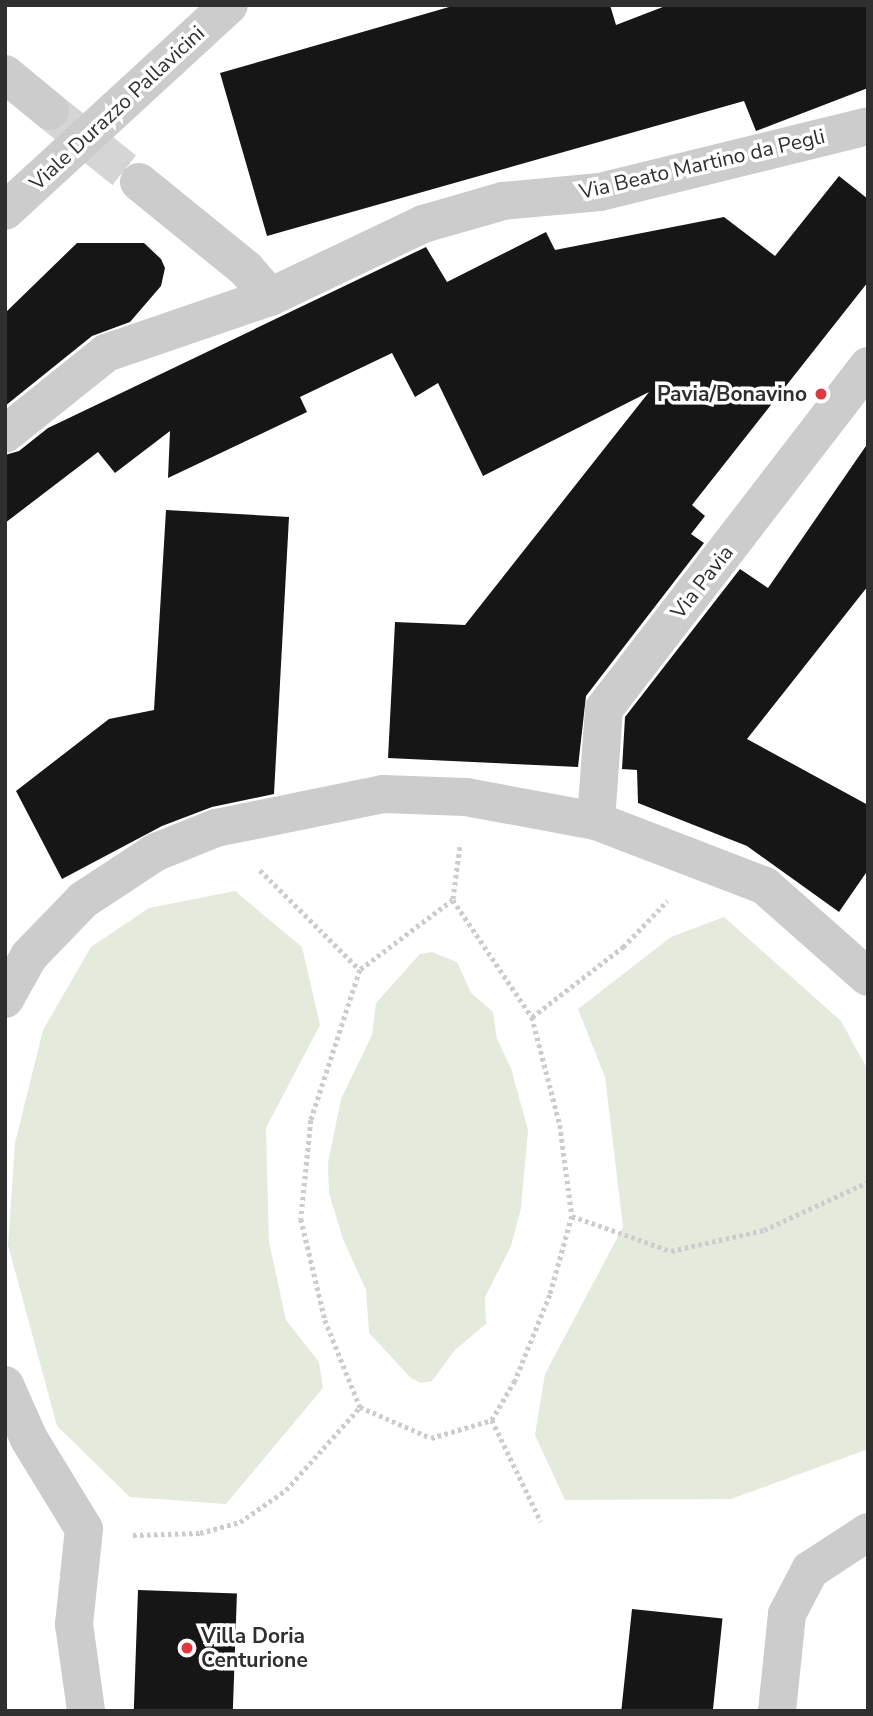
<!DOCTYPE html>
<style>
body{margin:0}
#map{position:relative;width:873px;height:1716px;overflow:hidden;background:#fff;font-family:"Nunito Sans",sans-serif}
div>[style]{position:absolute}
.green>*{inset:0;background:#e4ebdd}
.building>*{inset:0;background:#161616;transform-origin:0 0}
.minor-tunnel>*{height:38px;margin-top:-19px;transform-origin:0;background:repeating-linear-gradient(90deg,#d5d5d5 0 38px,transparent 0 57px)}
.path>*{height:4.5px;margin-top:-2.25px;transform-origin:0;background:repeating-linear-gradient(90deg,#ccc 0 3.5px,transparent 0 7px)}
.pedestrian>*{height:38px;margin:-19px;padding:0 19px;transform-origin:19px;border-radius:19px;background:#ccc}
.minor>*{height:38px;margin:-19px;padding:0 19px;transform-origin:19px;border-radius:19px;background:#ccc}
.tertiary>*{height:38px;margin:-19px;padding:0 19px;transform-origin:19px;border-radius:19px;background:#ccc}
.dots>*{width:19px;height:19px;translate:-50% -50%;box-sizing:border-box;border:4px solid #fff;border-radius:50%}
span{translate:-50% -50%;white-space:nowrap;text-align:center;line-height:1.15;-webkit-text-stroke:7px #fff;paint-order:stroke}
.street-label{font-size:21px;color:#2f2f2f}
.poi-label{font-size:21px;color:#2f2f2f;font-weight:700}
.right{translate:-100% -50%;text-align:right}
.left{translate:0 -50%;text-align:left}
.frame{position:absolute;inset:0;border:7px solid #2f2f2f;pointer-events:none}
</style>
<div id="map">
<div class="green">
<i style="clip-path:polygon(235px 891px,302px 947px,320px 1025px,266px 1128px,269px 1242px,286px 1320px,319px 1362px,323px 1388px,226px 1504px,130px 1497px,57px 1426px,8px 1245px,15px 1143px,43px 1030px,91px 947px,149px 908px)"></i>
<i style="clip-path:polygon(724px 917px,841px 1021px,868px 1070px,868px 1449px,731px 1499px,565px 1500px,535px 1435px,545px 1374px,623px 1227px,605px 1077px,578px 1009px,671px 937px)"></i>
<i style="clip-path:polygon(432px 952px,457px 962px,471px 993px,493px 1012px,497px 1039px,511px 1068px,528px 1130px,521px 1208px,511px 1246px,485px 1297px,486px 1324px,455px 1350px,432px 1381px,421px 1383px,411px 1378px,369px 1333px,366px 1290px,343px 1239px,329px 1193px,328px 1163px,341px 1099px,372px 1035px,376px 1003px,420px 954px)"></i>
</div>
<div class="building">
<i style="clip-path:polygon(456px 5px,610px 5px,616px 25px,668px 5px,868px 5px,868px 88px,756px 131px,744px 101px,267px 236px,220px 73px)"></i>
<i style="clip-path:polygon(839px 176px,868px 199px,868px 282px,692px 505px,705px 516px,691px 534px,704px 543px,586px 696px,578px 767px,388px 758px,395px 622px,465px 625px,649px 392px,483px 476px,438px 383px,415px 397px,392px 353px,300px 397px,307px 412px,168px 478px,170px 431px,115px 473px,98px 452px,5px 523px,5px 455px,19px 451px,48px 428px,426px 247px,447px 282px,546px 232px,555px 250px,724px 217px,775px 256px)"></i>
<i style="clip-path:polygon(77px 243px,144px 243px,161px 259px,165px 268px,161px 286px,130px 322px,92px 336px,5px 406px,5px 313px)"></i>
<i style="clip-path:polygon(868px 443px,868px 586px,747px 739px,868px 805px,868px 870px,839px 912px,747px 846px,638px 803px,637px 770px,622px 769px,625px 717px,740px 569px,768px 588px)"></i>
<i style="clip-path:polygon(166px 510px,289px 517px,274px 794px,212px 807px,162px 826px,62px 879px,16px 791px,109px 719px,154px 710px)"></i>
<i style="left:138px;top:1590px;width:99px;height:121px;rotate:2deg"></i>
<i style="left:632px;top:1609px;width:91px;height:102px;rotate:6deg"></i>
</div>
<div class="minor-tunnel">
<i style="left:50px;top:111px;width:114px;rotate:38.6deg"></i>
</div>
<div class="path">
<i style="left:460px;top:847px;width:53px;rotate:97.5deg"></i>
<i style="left:453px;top:900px;width:141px;rotate:56deg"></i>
<i style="left:532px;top:1017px;width:112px;rotate:75.5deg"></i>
<i style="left:560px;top:1125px;width:92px;rotate:82.5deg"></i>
<i style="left:572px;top:1216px;width:82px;rotate:105.6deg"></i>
<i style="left:550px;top:1295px;width:93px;rotate:112.1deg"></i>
<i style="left:515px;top:1381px;width:45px;rotate:120.5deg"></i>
<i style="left:492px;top:1420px;width:113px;rotate:64.3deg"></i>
<i style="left:260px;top:870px;width:141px;rotate:45deg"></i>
<i style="left:453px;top:900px;width:116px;rotate:143deg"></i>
<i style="left:360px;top:970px;width:158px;rotate:108.1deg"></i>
<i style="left:311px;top:1120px;width:100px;rotate:95.8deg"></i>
<i style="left:301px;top:1219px;width:104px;rotate:76.6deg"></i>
<i style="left:325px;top:1320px;width:94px;rotate:68.1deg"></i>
<i style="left:360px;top:1407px;width:77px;rotate:23.6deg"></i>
<i style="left:431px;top:1438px;width:64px;rotate:-16.4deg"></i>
<i style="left:532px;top:1017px;width:115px;rotate:-37.6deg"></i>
<i style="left:623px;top:947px;width:64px;rotate:-46.3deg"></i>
<i style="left:572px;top:1216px;width:105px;rotate:19.5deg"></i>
<i style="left:671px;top:1251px;width:95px;rotate:-12.7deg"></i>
<i style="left:764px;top:1230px;width:115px;rotate:-24.8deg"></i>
<i style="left:133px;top:1535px;width:67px;rotate:-1.7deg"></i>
<i style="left:200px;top:1533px;width:41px;rotate:-15.4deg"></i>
<i style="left:240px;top:1522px;width:56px;rotate:-34.8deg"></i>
<i style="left:286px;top:1490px;width:111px;rotate:-48.3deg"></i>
</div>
<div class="pedestrian">
<i style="left:5px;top:211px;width:304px;rotate:-42.6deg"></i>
<i style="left:29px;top:1439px;width:105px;rotate:58.6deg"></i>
<i style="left:84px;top:1529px;width:96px;rotate:96deg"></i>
<i style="left:74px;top:1624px;width:88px;rotate:82.1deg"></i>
</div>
<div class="minor">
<i style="left:5px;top:74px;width:58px;rotate:39.4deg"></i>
<i style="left:139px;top:182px;width:138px;rotate:39.1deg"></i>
<i style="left:246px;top:269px;width:37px;rotate:49deg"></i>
<i style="left:5px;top:434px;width:129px;rotate:-38.7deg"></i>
<i style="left:106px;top:353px;width:173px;rotate:-18.9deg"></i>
<i style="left:270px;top:297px;width:170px;rotate:-25.5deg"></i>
<i style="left:423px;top:224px;width:83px;rotate:-16deg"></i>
<i style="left:503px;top:201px;width:97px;rotate:-5.3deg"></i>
<i style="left:600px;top:192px;width:276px;rotate:-13.8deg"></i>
<i style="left:5px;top:999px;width:49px;rotate:-60.8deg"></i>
<i style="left:29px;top:956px;width:78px;rotate:-46deg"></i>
<i style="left:83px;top:900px;width:87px;rotate:-33.3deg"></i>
<i style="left:156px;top:852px;width:65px;rotate:-21.8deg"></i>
<i style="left:216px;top:828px;width:170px;rotate:-11.5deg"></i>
<i style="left:383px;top:794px;width:83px;rotate:2.1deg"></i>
<i style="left:466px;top:797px;width:132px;rotate:10.5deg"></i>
<i style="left:5px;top:1385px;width:59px;rotate:66deg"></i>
<i style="left:777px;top:1711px;width:98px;rotate:-84.1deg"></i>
<i style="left:787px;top:1614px;width:50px;rotate:-62.4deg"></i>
<i style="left:810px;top:1570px;width:69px;rotate:-33.2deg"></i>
</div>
<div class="tertiary">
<i style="left:868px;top:366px;width:433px;rotate:127.6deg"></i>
<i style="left:604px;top:709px;width:112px;rotate:94.1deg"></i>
<i style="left:596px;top:821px;width:181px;rotate:21deg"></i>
<i style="left:765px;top:886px;width:137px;rotate:41.5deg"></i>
</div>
<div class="dots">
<i style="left:821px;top:394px;background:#de393c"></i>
<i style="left:187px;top:1648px;background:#de393c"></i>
</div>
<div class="street-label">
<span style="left:117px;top:108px;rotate:-43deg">Viale Durazzo Pallavicini</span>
<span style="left:702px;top:164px;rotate:-13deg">Via Beato Martino da Pegli</span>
<span style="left:702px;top:582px;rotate:-52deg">Via Pavia</span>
</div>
<div class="poi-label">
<span class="right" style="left:807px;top:394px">Pavia/Bonavino</span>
<span class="left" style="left:201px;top:1648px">Villa Doria<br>Centurione</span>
</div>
<div class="frame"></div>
</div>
